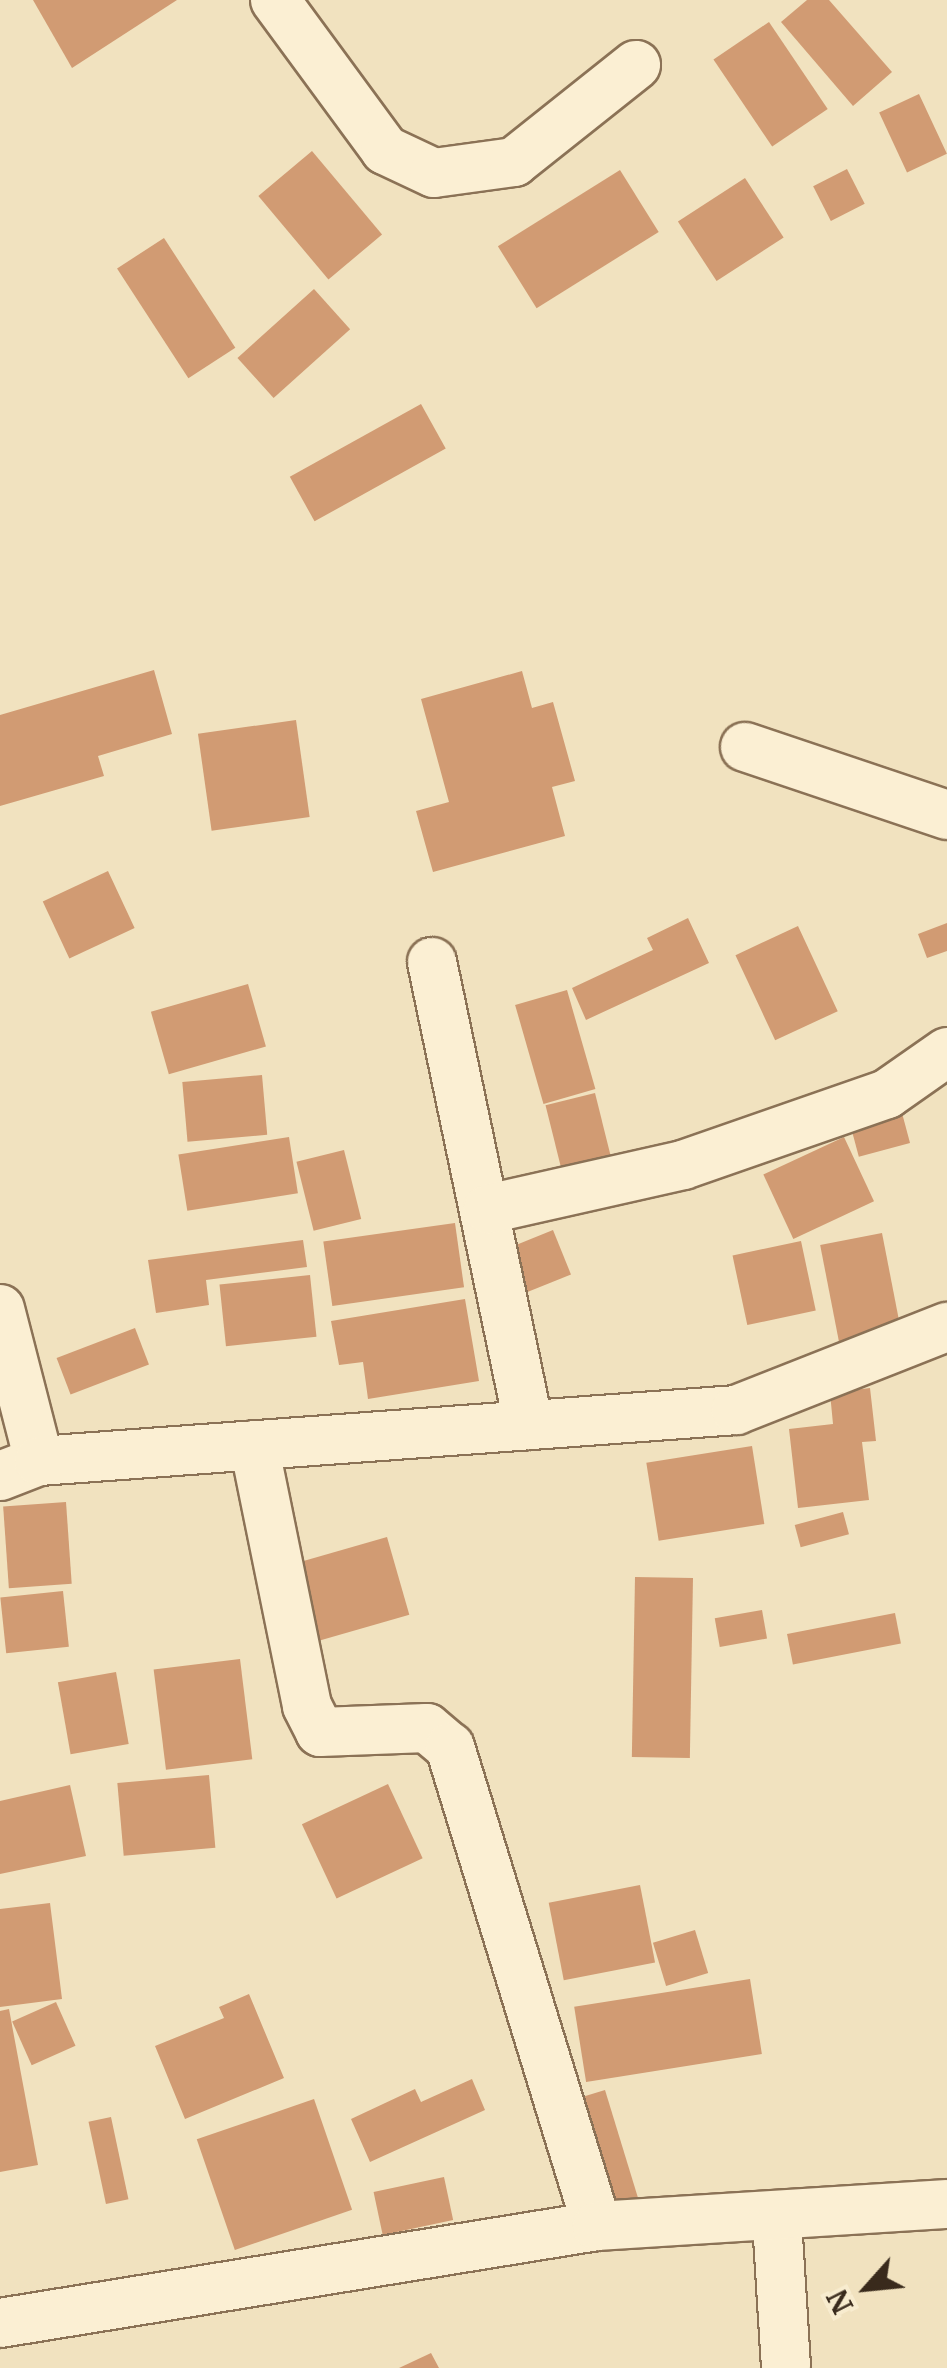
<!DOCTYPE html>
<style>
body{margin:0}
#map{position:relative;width:947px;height:2368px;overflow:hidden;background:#f1e2bf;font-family:Merriweather,serif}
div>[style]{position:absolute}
.building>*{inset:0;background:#d19b73;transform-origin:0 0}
.roads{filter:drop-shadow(2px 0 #8b7256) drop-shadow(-2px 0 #8b7256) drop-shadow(0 2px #8b7256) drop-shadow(0 -2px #8b7256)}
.street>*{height:48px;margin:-24px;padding:0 24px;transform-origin:24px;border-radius:24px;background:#fbefd3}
span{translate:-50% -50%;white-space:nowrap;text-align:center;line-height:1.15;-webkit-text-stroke:10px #f8eccf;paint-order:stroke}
.north{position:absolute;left:817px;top:2238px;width:100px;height:100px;-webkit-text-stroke:8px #f8eccf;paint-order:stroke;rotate:243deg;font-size:28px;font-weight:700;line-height:40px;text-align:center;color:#392a1c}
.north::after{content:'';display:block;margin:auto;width:35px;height:45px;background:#392a1c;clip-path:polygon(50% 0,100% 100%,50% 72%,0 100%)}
</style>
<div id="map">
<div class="building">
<i style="clip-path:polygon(33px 0,177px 0,72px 68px)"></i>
<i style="clip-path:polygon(807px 0,829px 0,892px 72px,853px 106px,781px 22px)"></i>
<i style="left:769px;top:22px;width:105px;height:67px;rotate:56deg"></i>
<i style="left:919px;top:94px;width:66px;height:44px;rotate:65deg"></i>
<i style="left:312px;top:151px;width:109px;height:70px;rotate:50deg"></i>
<i style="left:847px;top:169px;width:39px;height:38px;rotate:63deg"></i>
<i style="left:620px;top:170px;width:73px;height:144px;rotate:58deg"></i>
<i style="left:745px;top:178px;width:71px;height:80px;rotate:57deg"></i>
<i style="left:164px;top:238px;width:131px;height:56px;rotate:57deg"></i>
<i style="left:314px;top:289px;width:54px;height:103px;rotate:48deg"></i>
<i style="left:421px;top:404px;width:51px;height:150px;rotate:61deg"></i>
<i style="clip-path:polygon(154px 670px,172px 734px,98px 756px,104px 776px,0 806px,0 715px)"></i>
<i style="clip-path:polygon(522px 671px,532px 708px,553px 702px,575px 781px,552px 787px,565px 836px,433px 872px,416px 811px,449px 802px,421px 699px)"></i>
<i style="left:296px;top:720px;width:98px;height:99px;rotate:82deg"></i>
<i style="left:108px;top:871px;width:63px;height:72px;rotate:65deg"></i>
<i style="clip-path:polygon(688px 918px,709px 963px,586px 1020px,572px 988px,653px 950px,647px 938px)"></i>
<i style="clip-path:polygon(947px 923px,947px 951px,927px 958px,918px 934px)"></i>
<i style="left:798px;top:926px;width:94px;height:69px;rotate:65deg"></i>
<i style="left:248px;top:984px;width:65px;height:101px;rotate:74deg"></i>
<i style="left:567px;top:990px;width:103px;height:54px;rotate:74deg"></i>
<i style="left:262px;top:1075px;width:60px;height:80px;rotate:85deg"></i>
<i style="left:595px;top:1093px;width:88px;height:51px;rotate:76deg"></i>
<i style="left:902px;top:1113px;width:31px;height:53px;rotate:75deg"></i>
<i style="left:289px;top:1137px;width:57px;height:112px;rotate:81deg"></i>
<i style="left:844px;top:1137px;width:71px;height:89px;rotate:65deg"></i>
<i style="left:344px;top:1150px;width:71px;height:49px;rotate:76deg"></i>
<i style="left:455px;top:1223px;width:65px;height:133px;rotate:82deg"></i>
<i style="left:553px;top:1230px;width:48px;height:61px;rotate:68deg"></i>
<i style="left:882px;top:1233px;width:104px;height:63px;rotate:79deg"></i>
<i style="clip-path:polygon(303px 1240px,307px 1267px,206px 1280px,209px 1305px,156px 1313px,148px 1260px)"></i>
<i style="left:801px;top:1241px;width:71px;height:70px;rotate:78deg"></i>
<i style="left:310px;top:1275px;width:62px;height:91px;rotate:84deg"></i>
<i style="clip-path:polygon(465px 1299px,479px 1381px,368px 1399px,363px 1362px,339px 1365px,331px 1321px)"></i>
<i style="left:135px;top:1328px;width:39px;height:84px;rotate:69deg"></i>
<i style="clip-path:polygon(870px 1388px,876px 1441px,862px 1442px,869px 1500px,798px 1508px,789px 1429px,833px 1424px,830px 1393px)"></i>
<i style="left:752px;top:1446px;width:79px;height:107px;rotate:81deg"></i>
<i style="left:66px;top:1502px;width:82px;height:63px;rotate:86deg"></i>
<i style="left:843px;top:1512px;width:23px;height:50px;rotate:75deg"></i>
<i style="left:387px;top:1537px;width:81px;height:123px;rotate:74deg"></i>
<i style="left:635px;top:1577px;width:58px;height:180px;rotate:1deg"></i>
<i style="left:63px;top:1591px;width:56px;height:63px;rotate:84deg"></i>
<i style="left:762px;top:1610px;width:29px;height:48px;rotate:80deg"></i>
<i style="left:895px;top:1613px;width:31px;height:110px;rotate:79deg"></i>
<i style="left:240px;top:1659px;width:101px;height:87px;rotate:83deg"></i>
<i style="left:116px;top:1672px;width:73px;height:59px;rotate:80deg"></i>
<i style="left:209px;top:1775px;width:73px;height:92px;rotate:85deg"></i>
<i style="left:388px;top:1784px;width:82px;height:95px;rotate:65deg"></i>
<i style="clip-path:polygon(70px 1785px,86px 1856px,0 1874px,0 1801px)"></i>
<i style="left:640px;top:1885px;width:79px;height:93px;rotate:79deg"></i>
<i style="clip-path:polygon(50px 1903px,62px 1999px,0 2007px,0 1909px)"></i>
<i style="left:695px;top:1930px;width:45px;height:44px;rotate:73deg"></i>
<i style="left:750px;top:1979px;width:76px;height:178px;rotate:81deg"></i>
<i style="clip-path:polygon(249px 1994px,284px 2078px,185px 2119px,155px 2046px,224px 2018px,219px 2007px)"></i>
<i style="left:56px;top:2002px;width:48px;height:48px;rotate:66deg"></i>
<i style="clip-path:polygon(9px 2009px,38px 2165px,0 2172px,0 2011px)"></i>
<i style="clip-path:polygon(472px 2079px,485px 2110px,370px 2162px,351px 2119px,415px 2089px,421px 2102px)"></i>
<i style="left:605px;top:2090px;width:129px;height:53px;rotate:73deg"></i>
<i style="left:314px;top:2099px;width:117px;height:124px;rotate:71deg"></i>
<i style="left:111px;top:2117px;width:84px;height:23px;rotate:78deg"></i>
<i style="left:444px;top:2177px;width:44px;height:72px;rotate:78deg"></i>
<i style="clip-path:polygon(431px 2353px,439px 2368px,399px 2368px)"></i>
</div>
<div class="roads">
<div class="street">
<i style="left:275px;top:0;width:186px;rotate:53.7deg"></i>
<i style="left:385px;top:150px;width:54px;rotate:25.1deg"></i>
<i style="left:434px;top:173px;width:81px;rotate:-7.8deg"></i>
<i style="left:514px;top:162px;width:156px;rotate:-38.5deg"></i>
<i style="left:745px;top:747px;width:213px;rotate:18.6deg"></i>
<i style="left:432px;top:962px;width:473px;rotate:78.2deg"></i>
<i style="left:488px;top:1209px;width:200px;rotate:-12.7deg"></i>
<i style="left:683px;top:1165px;width:216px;rotate:-19.2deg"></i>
<i style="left:887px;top:1094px;width:73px;rotate:-35deg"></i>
<i style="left:0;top:1309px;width:157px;rotate:75.6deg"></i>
<i style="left:254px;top:1445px;width:266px;rotate:78.5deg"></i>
<i style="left:307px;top:1706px;width:29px;rotate:63deg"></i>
<i style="left:320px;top:1732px;width:107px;rotate:-2.1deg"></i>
<i style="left:427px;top:1728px;width:30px;rotate:40deg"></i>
<i style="left:450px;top:1747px;width:501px;rotate:72.94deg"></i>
<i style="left:0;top:1476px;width:42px;rotate:-21deg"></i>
<i style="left:39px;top:1461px;width:699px;rotate:-4.18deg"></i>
<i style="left:736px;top:1410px;width:227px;rotate:-21.5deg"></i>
<i style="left:777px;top:2220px;width:148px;rotate:86.5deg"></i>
<i style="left:0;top:2323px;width:605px;rotate:-9.23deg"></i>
<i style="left:597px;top:2226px;width:351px;rotate:-3.6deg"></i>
</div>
</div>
<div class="north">N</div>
</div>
